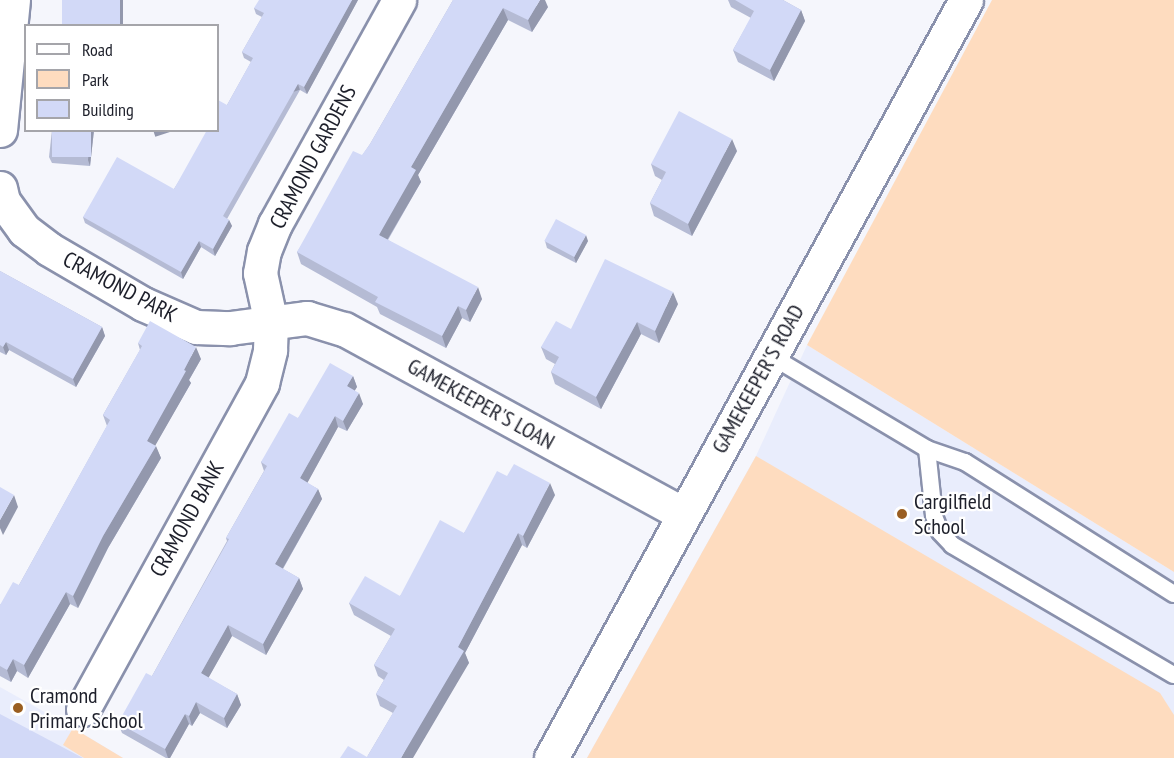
<!DOCTYPE html>
<style>
body{margin:0}
#map{position:relative;width:1174px;height:758px;overflow:hidden;background:#f5f6fc;font-family:"PT Sans Narrow",sans-serif}
div>[style]{position:absolute}
.built>*{inset:0;background:#e9edfc}
.green>*{inset:0;background:#fedcbf}
.roads{filter:drop-shadow(2px 0 #8a91ac) drop-shadow(-2px 0 #8a91ac) drop-shadow(0 2px #8a91ac) drop-shadow(0 -2px #8a91ac)}
.lane>*{height:16px;margin:-8px;padding:0 8px;transform-origin:8px;border-radius:8px;background:#fff}
.street>*{height:33px;margin:-16.5px;padding:0 16.5px;transform-origin:16.5px;border-radius:16.5px;background:#fff}
.secondary>*{height:33px;margin:-16.5px;padding:0 16.5px;transform-origin:16.5px;border-radius:16.5px;background:#fff}
.wall>*{inset:0;background:#b5bbd4}
.shaded-wall>*{inset:0;background:#9398ad;transform-origin:0 0}
.building>*{inset:0;background:#d2d9f7;transform-origin:0 0}
.dots>*{width:16px;height:16px;translate:-50% -50%;box-sizing:border-box;border:3px solid #fff;border-radius:50%}
span{translate:-50% -50%;white-space:nowrap;text-align:center;line-height:1.15;-webkit-text-stroke:4.5px #fff;paint-order:stroke}
.street-label{font-size:22px;color:#1d1f2a}
.poi-label{font-size:22px;color:#1d1f2a}
.left{translate:0 -50%;text-align:left}
.legend{position:absolute;left:24px;top:24px;width:195px;height:108px;box-sizing:border-box;background:#fff;border:2px solid #a5a5aa;margin:0;padding:8px 10px;list-style:none;font-size:18px;color:#1d1f2a}
.legend li{display:flex;align-items:center;gap:12px;height:30px}
.legend b{width:30px;border:2px solid #a5a5aa}
</style>
<div id="map">
<div class="built">
<i style="clip-path:polygon(807px 345px,1174px 572px,1174px 758px,587px 758px,756px 456px)"></i>
<i style="clip-path:polygon(0 687px,73px 728px,123px 758px,0 758px)"></i>
</div>
<div class="green">
<i style="clip-path:polygon(992px 0,1174px 0,1174px 572px,807px 345px)"></i>
<i style="clip-path:polygon(756px 456px,1160px 693px,1174px 715px,1174px 758px,587px 758px)"></i>
<i style="clip-path:polygon(73px 728px,123px 758px,84px 758px,63px 745px)"></i>
</div>
<div class="roads">
<div class="lane">
<i style="left:771px;top:356px;width:182px;rotate:30.8deg"></i>
<i style="left:927px;top:449px;width:40px;rotate:18.9deg"></i>
<i style="left:965px;top:462px;width:247px;rotate:32.3deg"></i>
<i style="left:927px;top:449px;width:67px;rotate:84deg"></i>
<i style="left:934px;top:516px;width:17px;rotate:69deg"></i>
<i style="left:940px;top:532px;width:18px;rotate:47deg"></i>
<i style="left:952px;top:545px;width:257px;rotate:30.4deg"></i>
</div>
<div class="street">
<i style="left:0;top:130px;width:131px;rotate:-84.3deg"></i>
<i style="left:0;top:188px;width:13px;rotate:77deg"></i>
<i style="left:3px;top:201px;width:36px;rotate:54deg"></i>
<i style="left:24px;top:230px;width:31px;rotate:37deg"></i>
<i style="left:49px;top:249px;width:109px;rotate:30.3deg"></i>
<i style="left:143px;top:304px;width:58px;rotate:23.5deg"></i>
<i style="left:196px;top:327px;width:34px;rotate:2deg"></i>
<i style="left:230px;top:328px;width:78px;rotate:-7.4deg"></i>
<i style="left:307px;top:318px;width:39px;rotate:17deg"></i>
<i style="left:344px;top:329px;width:387px;rotate:28.6deg"></i>
<i style="left:83px;top:709px;width:372px;rotate:-61.2deg"></i>
<i style="left:262px;top:383px;width:34px;rotate:-76deg"></i>
<i style="left:270px;top:350px;width:27px;rotate:-88deg"></i>
<i style="left:271px;top:323px;width:51px;rotate:-102.4deg"></i>
<i style="left:260px;top:273px;width:22px;rotate:-80deg"></i>
<i style="left:264px;top:251px;width:29px;rotate:-68deg"></i>
<i style="left:275px;top:224px;width:256px;rotate:-61deg"></i>
</div>
<div class="secondary">
<i style="left:551px;top:758px;width:864px;rotate:-61.3deg"></i>
</div>
</div>
<div class="wall">
<i style="clip-path:polygon(358px 0,307px 94px,300px 90px,227px 219px,229px 220px,232px 226px,215px 256px,201px 247px,183px 279px,85px 223px,83px 217px,174px 189px,227px 105px,251px 62px,244px 58px,242px 52px,262px 17px,256px 14px,254px 8px)"></i>
<i style="clip-path:polygon(453px 0,548px 7px,532px 32px,508px 20px,418px 175px,421px 182px,388px 240px,482px 299px,470px 322px,462px 318px,446px 348px,380px 314px,377px 307px,301px 264px,297px 252px,370px 144px)"></i>
<i style="clip-path:polygon(728px 0,783px 0,801px 10px,805px 21px,774px 81px,738px 62px,733px 50px,751px 18px,731px 7px)"></i>
<i style="clip-path:polygon(52px 130px,94px 130px,90px 166px,52px 163px,49px 157px)"></i>
<i style="clip-path:polygon(737px 151px,692px 236px,654px 216px,650px 203px,662px 180px,655px 176px,651px 164px)"></i>
<i style="clip-path:polygon(545px 241px,588px 241px,576px 263px,547px 248px)"></i>
<i style="clip-path:polygon(0 271px,102px 327px,105px 336px,76px 387px,9px 350px,6px 355px,0 352px)"></i>
<i style="clip-path:polygon(678px 304px,659px 343px,641px 334px,601px 409px,555px 384px,551px 372px,555px 364px,546px 359px,541px 347px,571px 329px)"></i>
<i style="clip-path:polygon(138px 343px,201px 359px,189px 380px,191px 383px,155px 445px,161px 458px,108px 548px,78px 608px,70px 604px,28px 678px,17px 671px,11px 682px,0 676px,0 605px,19px 585px,107px 426px,103px 415px,140px 350px)"></i>
<i style="clip-path:polygon(353px 376px,357px 387px,354px 390px,363px 404px,347px 431px,338px 427px,307px 483px,318px 489px,322px 499px,283px 569px,299px 578px,303px 589px,266px 655px,232px 636px,208px 678px,237px 694px,241px 705px,227px 728px,200px 713px,192px 726px,189px 724px,170px 758px,166px 758px,122px 733px,118px 723px,152px 676px,227px 541px,226px 538px,264px 471px,261px 462px,298px 418px)"></i>
<i style="clip-path:polygon(507px 476px,555px 495px,527px 548px,522px 545px,465px 653px,469px 663px,367px 757px,393px 713px,380px 706px,376px 694px,384px 680px,378px 676px,374px 665px,391px 636px,354px 615px,349px 603px,400px 596px,464px 533px)"></i>
</div>
<div class="shaded-wall">
<i style="left:120px;top:0;width:3px;height:26px"></i>
<i style="clip-path:polygon(352px 0,358px 0,307px 94px,304px 87px)"></i>
<i style="clip-path:polygon(540px 0,545px 0,548px 7px,532px 32px,528px 20px)"></i>
<i style="clip-path:polygon(503px 8px,508px 20px,418px 175px,421px 182px,383px 247px,379px 235px,411px 167px)"></i>
<i style="clip-path:polygon(801px 10px,805px 21px,774px 81px,770px 70px)"></i>
<i style="left:298px;top:84px;width:6px;height:152px;rotate:72deg"></i>
<i style="clip-path:polygon(91px 130px,94px 130px,90px 166px,88px 160px)"></i>
<i style="clip-path:polygon(732px 139px,737px 151px,692px 236px,688px 224px)"></i>
<i style="clip-path:polygon(229px 220px,232px 226px,215px 256px,213px 249px)"></i>
<i style="clip-path:polygon(586px 235px,588px 241px,576px 263px,574px 257px)"></i>
<i style="clip-path:polygon(199px 241px,201px 247px,183px 279px,181px 272px)"></i>
<i style="clip-path:polygon(478px 287px,482px 299px,470px 322px,466px 310px)"></i>
<i style="clip-path:polygon(673px 292px,678px 304px,659px 343px,655px 331px)"></i>
<i style="clip-path:polygon(458px 306px,462px 318px,446px 348px,442px 336px)"></i>
<i style="clip-path:polygon(637px 322px,641px 334px,601px 409px,596px 397px)"></i>
<i style="clip-path:polygon(102px 327px,105px 336px,76px 387px,73px 379px)"></i>
<i style="clip-path:polygon(6px 342px,9px 350px,6px 355px,3px 347px)"></i>
<i style="clip-path:polygon(196px 347px,201px 359px,189px 380px,191px 383px,151px 453px,147px 441px)"></i>
<i style="clip-path:polygon(353px 376px,357px 387px,351px 397px,347px 386px)"></i>
<i style="clip-path:polygon(359px 393px,363px 404px,347px 431px,343px 421px)"></i>
<i style="clip-path:polygon(335px 416px,338px 427px,304px 489px,300px 478px)"></i>
<i style="clip-path:polygon(156px 446px,161px 458px,108px 548px,78px 608px,73px 596px,103px 536px)"></i>
<i style="clip-path:polygon(550px 483px,555px 495px,527px 548px,523px 536px)"></i>
<i style="clip-path:polygon(318px 489px,322px 499px,279px 575px,275px 564px)"></i>
<i style="clip-path:polygon(14px 495px,18px 507px,3px 535px,0 528px,0 520px)"></i>
<i style="clip-path:polygon(518px 533px,522px 545px,465px 653px,469px 663px,413px 758px,401px 758px,458px 647px)"></i>
<i style="clip-path:polygon(299px 578px,303px 589px,266px 655px,263px 644px)"></i>
<i style="clip-path:polygon(66px 592px,70px 604px,28px 678px,24px 665px)"></i>
<i style="clip-path:polygon(228px 625px,232px 636px,205px 684px,201px 673px)"></i>
<i style="clip-path:polygon(13px 659px,17px 671px,11px 682px,7px 670px)"></i>
<i style="clip-path:polygon(237px 694px,241px 705px,227px 728px,224px 718px)"></i>
<i style="clip-path:polygon(196px 702px,200px 713px,192px 726px,189px 716px)"></i>
<i style="clip-path:polygon(185px 714px,189px 724px,170px 758px,168px 758px,165px 749px)"></i>
</div>
<div class="building">
<i style="left:62px;top:0;width:58px;height:26px"></i>
<i style="clip-path:polygon(259px 0,352px 0,304px 87px,298px 84px,223px 216px,229px 220px,213px 249px,199px 241px,181px 272px,83px 217px,117px 157px,174px 189px,207px 130px,218px 130px,218px 100px,227px 105px,253px 58px,242px 52px,264px 13px,254px 8px)"></i>
<i style="clip-path:polygon(453px 0,540px 0,528px 20px,503px 8px,411px 167px,416px 170px,379px 235px,478px 287px,466px 310px,458px 306px,442px 336px,375px 302px,378px 297px,297px 252px,353px 151px,362px 155px,370px 144px)"></i>
<i style="clip-path:polygon(735px 0,783px 0,801px 10px,770px 70px,733px 50px,754px 11px)"></i>
<i style="clip-path:polygon(679px 111px,732px 139px,688px 224px,650px 203px,666px 172px,651px 164px)"></i>
<i style="left:52px;top:130px;width:39px;height:27px"></i>
<i style="left:556px;top:219px;width:34px;height:25px;rotate:28deg"></i>
<i style="clip-path:polygon(605px 259px,673px 292px,655px 331px,637px 322px,596px 397px,551px 372px,559px 357px,541px 347px,556px 321px,571px 329px)"></i>
<i style="clip-path:polygon(0 271px,102px 327px,73px 379px,6px 342px,3px 347px,0 345px)"></i>
<i style="clip-path:polygon(150px 321px,196px 347px,184px 370px,186px 371px,147px 441px,156px 446px,103px 536px,73px 596px,66px 592px,24px 665px,13px 659px,7px 670px,0 666px,0 605px,13px 582px,19px 585px,110px 420px,103px 415px,142px 346px,138px 343px)"></i>
<i style="clip-path:polygon(330px 363px,353px 376px,347px 386px,359px 393px,343px 421px,335px 416px,300px 478px,318px 489px,275px 564px,299px 578px,263px 644px,228px 625px,201px 673px,237px 694px,224px 718px,196px 702px,189px 716px,185px 714px,165px 749px,118px 723px,146px 673px,152px 676px,229px 539px,226px 538px,267px 466px,261px 462px,289px 413px,298px 418px)"></i>
<i style="clip-path:polygon(514px 464px,550px 483px,523px 536px,518px 533px,458px 647px,464px 651px,401px 758px,340px 758px,348px 746px,367px 757px,397px 706px,376px 694px,388px 673px,374px 665px,395px 629px,349px 603px,365px 576px,400px 596px,440px 520px,464px 533px,497px 471px,507px 476px)"></i>
<i style="clip-path:polygon(0 487px,14px 495px,0 520px)"></i>
<i style="clip-path:polygon(0 714px,83px 758px,0 758px)"></i>
</div>
<div class="dots">
<i style="left:902px;top:514px;background:#9a5e21"></i>
<i style="left:18px;top:708px;background:#9a5e21"></i>
</div>
<div class="street-label">
<span style="left:313px;top:157px;rotate:-62deg">CRAMOND GARDENS</span>
<span style="left:120px;top:287px;rotate:28deg">CRAMOND PARK</span>
<span style="left:758px;top:379px;rotate:-61deg">GAMEKEEPER'S ROAD</span>
<span style="left:481px;top:404px;rotate:29deg">GAMEKEEPER'S LOAN</span>
<span style="left:187px;top:519px;rotate:-61deg">CRAMOND BANK</span>
</div>
<div class="poi-label">
<span class="left" style="left:914px;top:514px">Cargilfield<br>School</span>
<span class="left" style="left:30px;top:708px">Cramond<br>Primary School</span>
</div>
<ul class="legend">
<li><b style="height:8px;background:#fff"></b>Road</li>
<li><b style="height:16px;background:#fedcbf"></b>Park</li>
<li><b style="height:16px;background:#d2d9f7"></b>Building</li>
</ul>
</div>
